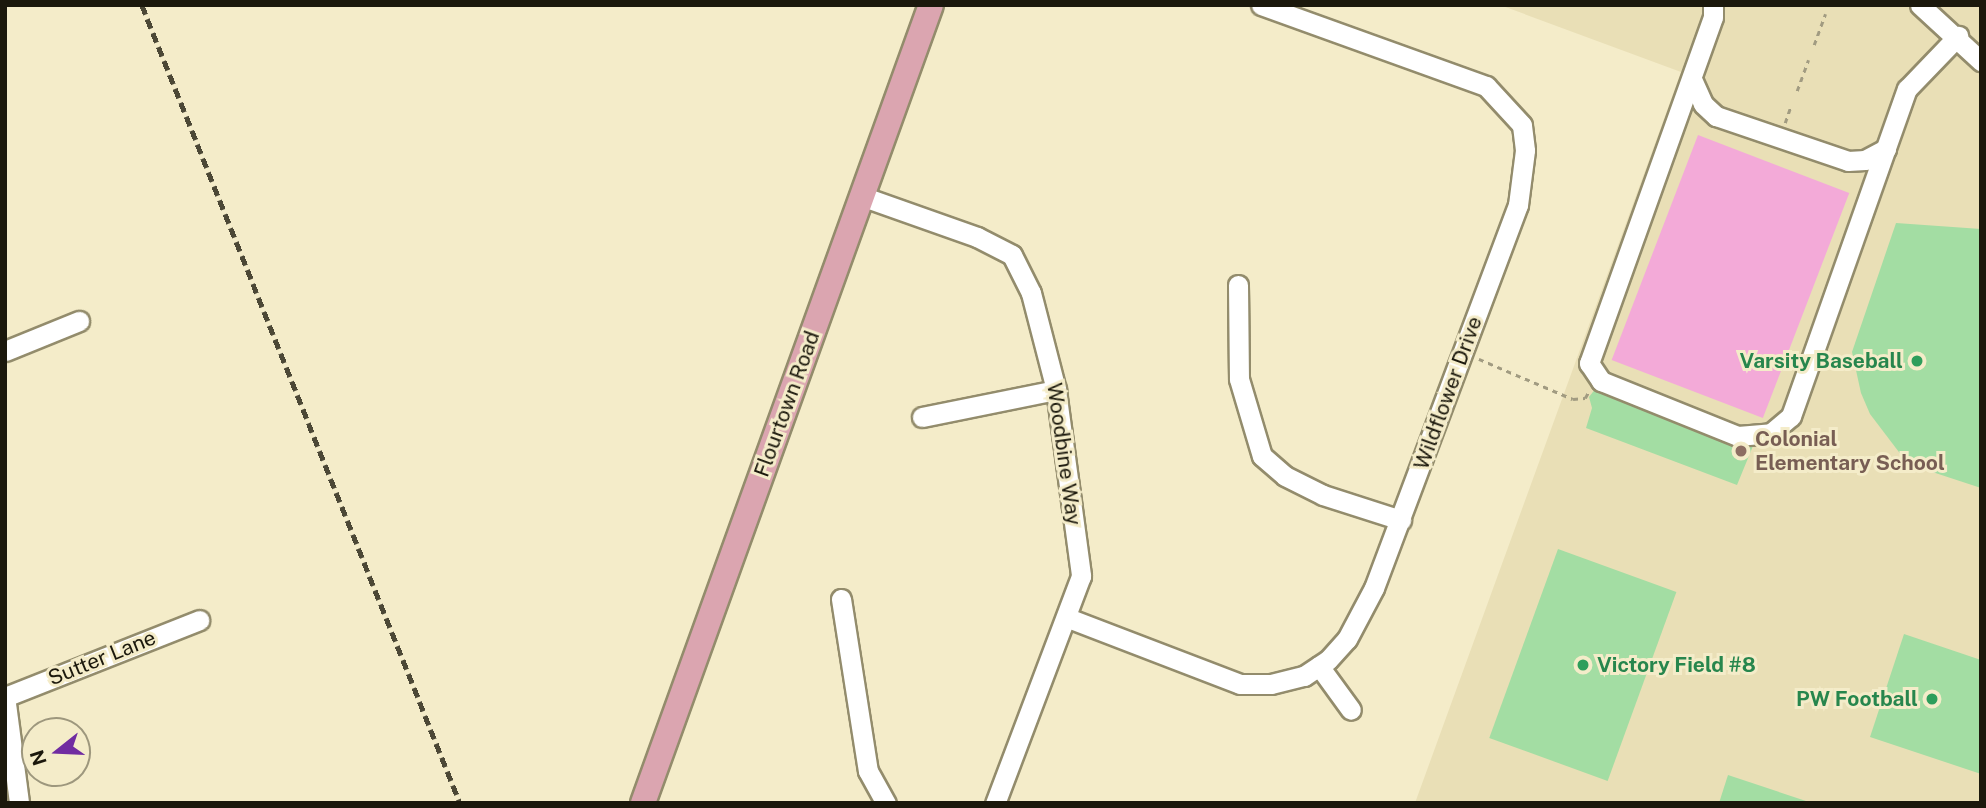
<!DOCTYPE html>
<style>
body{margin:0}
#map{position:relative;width:1986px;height:808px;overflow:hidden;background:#f4ecc9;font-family:"Public Sans",sans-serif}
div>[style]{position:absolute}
.built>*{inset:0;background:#e9dfb6}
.green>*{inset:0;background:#a3dda3;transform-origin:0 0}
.building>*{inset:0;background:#f3aad8;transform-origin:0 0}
.path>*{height:2.5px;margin-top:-1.25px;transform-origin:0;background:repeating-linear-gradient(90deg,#a19b81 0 5px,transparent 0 10px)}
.roads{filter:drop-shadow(2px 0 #938c6c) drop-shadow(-2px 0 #938c6c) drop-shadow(0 2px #938c6c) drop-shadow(0 -2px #938c6c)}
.minor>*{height:19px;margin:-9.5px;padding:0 9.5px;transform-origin:9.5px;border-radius:9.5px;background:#fff}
.major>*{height:24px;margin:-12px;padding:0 12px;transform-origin:12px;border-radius:12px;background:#dba5b0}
.rail>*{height:4.5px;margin-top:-2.25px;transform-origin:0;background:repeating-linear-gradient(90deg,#4c4836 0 10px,transparent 0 15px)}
.dots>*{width:19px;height:19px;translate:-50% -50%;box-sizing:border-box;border:4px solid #f4ecc9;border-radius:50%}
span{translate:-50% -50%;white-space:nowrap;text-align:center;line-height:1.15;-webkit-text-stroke:6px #f4ecc9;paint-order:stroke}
.leisure-label{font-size:21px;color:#27864d;font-weight:700}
.right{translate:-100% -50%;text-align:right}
.left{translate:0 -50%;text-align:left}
.street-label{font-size:21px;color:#1b180c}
.education-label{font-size:21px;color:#785e54;font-weight:700}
.frame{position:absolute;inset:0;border:7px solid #1b180c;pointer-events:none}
.north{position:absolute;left:21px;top:717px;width:70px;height:70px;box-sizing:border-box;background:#f4ecc9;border:2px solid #9d977d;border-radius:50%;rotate:252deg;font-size:19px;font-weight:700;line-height:28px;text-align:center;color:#1b180c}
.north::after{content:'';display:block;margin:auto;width:24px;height:32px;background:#702ca1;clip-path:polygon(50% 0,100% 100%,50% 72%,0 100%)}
</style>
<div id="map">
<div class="built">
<i style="clip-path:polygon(1500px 5px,1981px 5px,1981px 803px,1415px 803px,1681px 72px)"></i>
</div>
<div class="green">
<i style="clip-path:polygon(1896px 223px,1981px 229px,1981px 488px,1908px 464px,1870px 414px,1861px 393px,1852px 352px)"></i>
<i style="clip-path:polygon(1596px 388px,1753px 446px,1737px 485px,1586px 428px,1592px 408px,1589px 397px)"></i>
<i style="left:1558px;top:549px;width:126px;height:201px;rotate:20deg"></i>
<i style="clip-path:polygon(1904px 634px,1981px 660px,1981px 774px,1870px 737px)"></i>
<i style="clip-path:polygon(1728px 775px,1812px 803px,1719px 803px)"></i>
</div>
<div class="building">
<i style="left:1698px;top:135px;width:162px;height:241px;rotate:21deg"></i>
</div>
<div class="path">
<i style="left:1814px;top:45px;width:33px;rotate:-70deg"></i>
<i style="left:1797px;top:91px;width:33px;rotate:-70deg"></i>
<i style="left:1785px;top:123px;width:18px;rotate:-71deg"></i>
<i style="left:1479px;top:359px;width:102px;rotate:23.1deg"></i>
<i style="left:1573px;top:399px;width:12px;rotate:-5deg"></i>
<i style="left:1585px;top:398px;width:8px;rotate:-60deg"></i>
</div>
<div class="roads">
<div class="minor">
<i style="left:1713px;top:5px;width:12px;rotate:90deg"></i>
<i style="left:1713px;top:17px;width:368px;rotate:109.7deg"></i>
<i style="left:1589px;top:363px;width:22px;rotate:56deg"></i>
<i style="left:1601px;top:381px;width:148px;rotate:21.9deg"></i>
<i style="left:1738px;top:436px;width:33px;rotate:-5deg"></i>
<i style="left:1771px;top:433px;width:26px;rotate:-40deg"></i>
<i style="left:1791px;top:416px;width:347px;rotate:-70.5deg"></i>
<i style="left:1907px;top:89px;width:74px;rotate:-46.1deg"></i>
<i style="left:1920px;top:5px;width:83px;rotate:42.6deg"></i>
<i style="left:1692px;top:79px;width:27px;rotate:66deg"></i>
<i style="left:1703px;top:104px;width:18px;rotate:43deg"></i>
<i style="left:1716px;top:116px;width:139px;rotate:18.8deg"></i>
<i style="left:1848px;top:161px;width:17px;rotate:-3deg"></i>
<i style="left:1865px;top:160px;width:24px;rotate:-28deg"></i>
<i style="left:864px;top:197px;width:120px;rotate:19.5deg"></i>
<i style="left:977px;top:237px;width:39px;rotate:27deg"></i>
<i style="left:1012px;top:255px;width:42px;rotate:63.4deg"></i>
<i style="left:1031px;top:293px;width:100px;rotate:75.5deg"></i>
<i style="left:1056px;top:390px;width:188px;rotate:82.3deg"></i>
<i style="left:1081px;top:576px;width:243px;rotate:110.7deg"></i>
<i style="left:1238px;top:285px;width:94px;rotate:89.4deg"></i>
<i style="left:1239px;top:379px;width:80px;rotate:73.4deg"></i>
<i style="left:1262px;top:456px;width:30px;rotate:41deg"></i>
<i style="left:1285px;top:476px;width:42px;rotate:26.6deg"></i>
<i style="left:1323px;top:495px;width:82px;rotate:17.8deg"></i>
<i style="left:5px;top:351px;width:80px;rotate:-22.1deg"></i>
<i style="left:922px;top:417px;width:137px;rotate:-11.4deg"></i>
<i style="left:841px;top:599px;width:174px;rotate:81.1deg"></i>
<i style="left:868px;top:771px;width:37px;rotate:61deg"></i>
<i style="left:1068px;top:618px;width:184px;rotate:21deg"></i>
<i style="left:1240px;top:684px;width:31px"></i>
<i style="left:1271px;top:684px;width:34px;rotate:-14deg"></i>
<i style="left:1304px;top:676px;width:29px;rotate:-34deg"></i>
<i style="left:1328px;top:660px;width:28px;rotate:-48deg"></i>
<i style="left:1347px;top:639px;width:58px;rotate:-62.1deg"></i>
<i style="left:1374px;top:588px;width:409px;rotate:-69.4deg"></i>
<i style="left:1518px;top:205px;width:55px;rotate:-82.7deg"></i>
<i style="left:1525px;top:150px;width:25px;rotate:-97deg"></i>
<i style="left:1522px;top:125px;width:53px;rotate:-132.7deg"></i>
<i style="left:1486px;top:86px;width:239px;rotate:-160.2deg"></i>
<i style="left:1319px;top:666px;width:54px;rotate:54deg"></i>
<i style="left:5px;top:696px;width:108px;rotate:82.5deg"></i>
<i style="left:5px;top:697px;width:209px;rotate:-21.6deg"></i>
</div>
<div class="major">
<i style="left:643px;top:803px;width:848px;rotate:-70.16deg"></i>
</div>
</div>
<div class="rail">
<i style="left:142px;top:5px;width:859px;rotate:68.27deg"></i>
</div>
<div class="dots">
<i style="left:1917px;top:361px;background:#2e9e5b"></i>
<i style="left:1741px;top:451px;background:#8d6e63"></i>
<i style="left:1583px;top:665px;background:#2e9e5b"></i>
<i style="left:1932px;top:699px;background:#2e9e5b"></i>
</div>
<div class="leisure-label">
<span class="right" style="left:1903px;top:361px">Varsity Baseball</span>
<span class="left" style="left:1597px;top:665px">Victory Field #8</span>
<span class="right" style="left:1918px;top:699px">PW Football</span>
</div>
<div class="street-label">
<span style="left:1448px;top:393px;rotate:-70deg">Wildflower Drive</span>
<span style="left:787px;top:404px;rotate:-70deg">Flourtown Road</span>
<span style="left:1064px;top:454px;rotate:82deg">Woodbine Way</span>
<span style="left:102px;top:658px;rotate:-22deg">Sutter Lane</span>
</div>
<div class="education-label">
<span class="left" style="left:1755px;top:451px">Colonial<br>Elementary School</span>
</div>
<div class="frame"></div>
<div class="north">N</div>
</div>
